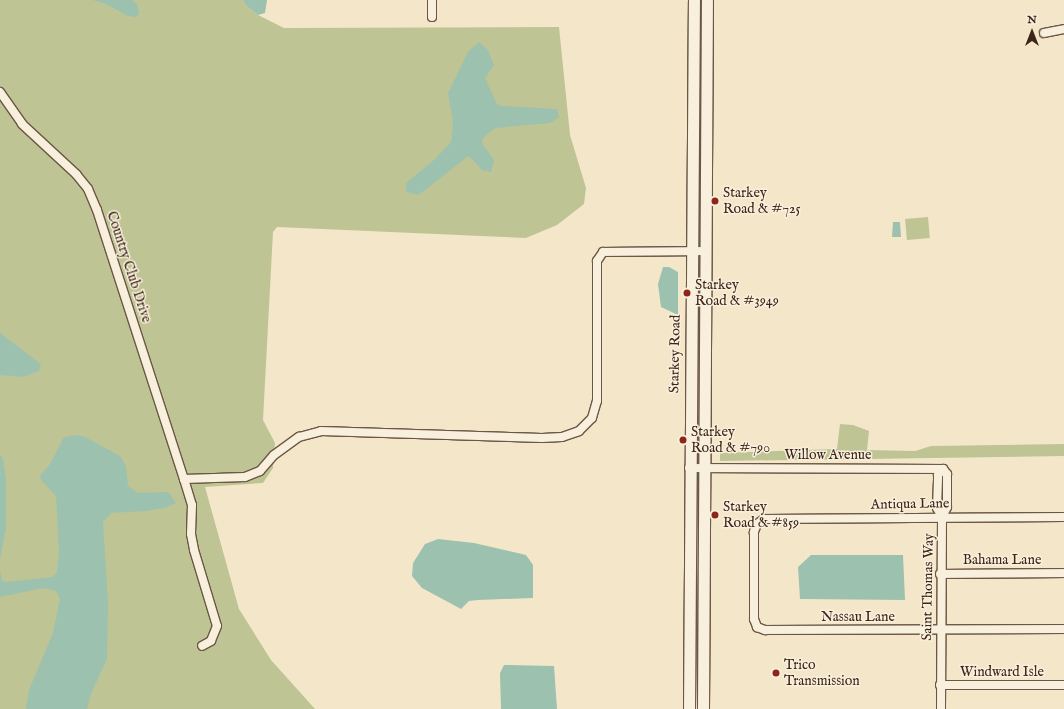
<!DOCTYPE html>
<style>
body{margin:0}
#map{position:relative;width:1064px;height:709px;overflow:hidden;background:#f4e7c9;font-family:"IM FELL English",serif}
div>[style]{position:absolute}
.green>*{inset:0;background:#bec494;transform-origin:0 0}
.water>*{inset:0;background:#9dc1af}
.roads{filter:drop-shadow(1px 0 #6c5645) drop-shadow(-1px 0 #6c5645) drop-shadow(0 1px #6c5645) drop-shadow(0 -1px #6c5645)}
.street>*{height:8px;margin:-4px;padding:0 4px;transform-origin:4px;border-radius:4px;background:#f8efdc}
.secondary>*{height:11px;margin:-5.5px;padding:0 5.5px;transform-origin:5.5px;border-radius:5.5px;background:#f8efdc}
.dots>*{width:11px;height:11px;translate:-50% -50%;box-sizing:border-box;border:2px solid #f8efdc;border-radius:50%}
span{translate:-50% -50%;white-space:nowrap;text-align:center;line-height:1.15;-webkit-text-stroke:3px #f8efdc;paint-order:stroke}
.poi-label{font-size:14px;color:#3e2519}
.left{translate:0 -50%;text-align:left}
.street-label{font-size:14px;color:#3e2519}
.north{position:absolute;left:1012px;top:12px;width:40px;height:40px;-webkit-text-stroke:3px #f8efdc;paint-order:stroke;rotate:0deg;font-size:11px;font-weight:700;line-height:16px;text-align:center;color:#3e2519}
.north::after{content:'';display:block;margin:auto;width:14px;height:18px;background:#3e2519;clip-path:polygon(50% 0,100% 100%,50% 72%,0 100%)}
</style>
<div id="map">
<div class="green">
<i style="clip-path:polygon(0 0,243px 0,246px 6px,258px 15px,284px 28px,559px 27px,570px 135px,586px 188px,584px 204px,557px 225px,526px 238px,277px 227px,273px 232px,263px 420px,275px 443px,273px 468px,263px 483px,205px 487px,239px 609px,271px 660px,315px 709px,0 709px)"></i>
<i style="left:928px;top:217px;width:21px;height:23px;rotate:85deg"></i>
<i style="clip-path:polygon(840px 424px,853px 425px,869px 431px,867px 450px,915px 451px,931px 446px,1064px 444px,1064px 456px,720px 461px,720px 453px,837px 449px)"></i>
</div>
<div class="water">
<i style="clip-path:polygon(93px 0,132px 0,137px 4px,139px 14px,136px 17px,128px 16px,106px 4px)"></i>
<i style="clip-path:polygon(243px 0,267px 0,265px 13px,258px 15px,246px 6px)"></i>
<i style="clip-path:polygon(479px 42px,488px 50px,494px 65px,485px 78px,497px 104px,502px 106px,557px 109px,559px 117px,550px 123px,495px 128px,483px 138px,482px 143px,494px 160px,491px 172px,482px 170px,470px 157px,467px 157px,424px 191px,418px 195px,410px 193px,406px 191px,406px 183px,434px 160px,451px 142px,453px 121px,448px 93px,468px 52px)"></i>
<i style="clip-path:polygon(893px 222px,900px 222px,901px 237px,892px 237px)"></i>
<i style="clip-path:polygon(663px 267px,669px 267px,678px 272px,678px 315px,661px 307px,658px 284px)"></i>
<i style="clip-path:polygon(0 333px,41px 364px,39px 371px,23px 377px,0 375px)"></i>
<i style="clip-path:polygon(77px 435px,85px 437px,120px 456px,126px 466px,128px 486px,138px 493px,168px 492px,176px 503px,164px 508px,145px 511px,111px 513px,103px 522px,108px 603px,107px 659px,91px 694px,87px 709px,26px 709px,29px 690px,53px 633px,60px 599px,56px 591px,43px 588px,0 597px,0 571px,2px 581px,6px 582px,53px 577px,57px 572px,59px 551px,56px 496px,41px 480px,40px 476px,50px 464px,64px 437px)"></i>
<i style="clip-path:polygon(0 455px,3px 459px,6px 479px,6px 528px,0 559px)"></i>
<i style="clip-path:polygon(438px 539px,474px 543px,526px 555px,533px 565px,533px 598px,478px 600px,469px 601px,461px 609px,422px 588px,412px 576px,413px 563px,425px 544px)"></i>
<i style="clip-path:polygon(811px 555px,903px 555px,905px 600px,800px 599px,798px 567px)"></i>
<i style="clip-path:polygon(504px 665px,554px 666px,557px 709px,501px 709px,500px 673px)"></i>
</div>
<div class="roads">
<div class="street">
<i style="left:432px;top:17px;width:17px;rotate:-90deg"></i>
<i style="left:1044px;top:33px;width:20px;rotate:-11deg"></i>
<i style="left:0;top:92px;width:39px;rotate:55deg"></i>
<i style="left:22px;top:124px;width:74px;rotate:42.8deg"></i>
<i style="left:76px;top:174px;width:19px;rotate:51deg"></i>
<i style="left:88px;top:189px;width:23px;rotate:67deg"></i>
<i style="left:97px;top:210px;width:283px;rotate:72.1deg"></i>
<i style="left:184px;top:479px;width:61px;rotate:-1.9deg"></i>
<i style="left:245px;top:477px;width:16px;rotate:-22deg"></i>
<i style="left:260px;top:471px;width:21px;rotate:-49deg"></i>
<i style="left:274px;top:455px;width:31px;rotate:-36deg"></i>
<i style="left:299px;top:437px;width:23px;rotate:-15deg"></i>
<i style="left:321px;top:431px;width:221px;rotate:1.8deg"></i>
<i style="left:542px;top:438px;width:20px;rotate:-3deg"></i>
<i style="left:562px;top:437px;width:18px;rotate:-19deg"></i>
<i style="left:579px;top:431px;width:18px;rotate:-45deg"></i>
<i style="left:592px;top:418px;width:18px;rotate:-74deg"></i>
<i style="left:597px;top:401px;width:140px;rotate:-90deg"></i>
<i style="left:597px;top:261px;width:11px;rotate:-56deg"></i>
<i style="left:603px;top:252px;width:102px;rotate:-0.6deg"></i>
<i style="left:689px;top:468px;width:254px;rotate:0.2deg"></i>
<i style="left:184px;top:479px;width:27px;rotate:73deg"></i>
<i style="left:192px;top:505px;width:29px;rotate:92deg"></i>
<i style="left:191px;top:534px;width:16px;rotate:79deg"></i>
<i style="left:194px;top:550px;width:79px;rotate:73.2deg"></i>
<i style="left:217px;top:626px;width:16px;rotate:112deg"></i>
<i style="left:211px;top:641px;width:10px;rotate:151deg"></i>
<i style="left:942px;top:517px;width:11px;rotate:-63deg"></i>
<i style="left:947px;top:507px;width:33px;rotate:-90deg"></i>
<i style="left:947px;top:474px;width:6px;rotate:-129deg"></i>
<i style="left:1064px;top:517px;width:300px;rotate:179.6deg"></i>
<i style="left:764px;top:519px;width:9px;rotate:144deg"></i>
<i style="left:757px;top:524px;width:9px;rotate:111deg"></i>
<i style="left:754px;top:532px;width:87px;rotate:90deg"></i>
<i style="left:754px;top:619px;width:9px;rotate:69deg"></i>
<i style="left:757px;top:627px;width:9px;rotate:21deg"></i>
<i style="left:765px;top:630px;width:299px;rotate:-0.2deg"></i>
<i style="left:940px;top:574px;width:124px;rotate:-0.5deg"></i>
<i style="left:940px;top:685px;width:124px"></i>
<i style="left:941px;top:709px;width:192px;rotate:-89.7deg"></i>
<i style="left:942px;top:517px;width:10px;rotate:-119deg"></i>
<i style="left:937px;top:508px;width:33px;rotate:-88deg"></i>
<i style="left:938px;top:475px;width:8px;rotate:-50deg"></i>
</div>
<div class="secondary">
<i style="left:689px;top:709px;width:709px;rotate:-89.6deg"></i>
<i style="left:703px;top:709px;width:709px;rotate:-89.68deg"></i>
</div>
</div>
<div class="dots">
<i style="left:715px;top:201px;background:#8f2418"></i>
<i style="left:687px;top:293px;background:#8f2418"></i>
<i style="left:683px;top:440px;background:#8f2418"></i>
<i style="left:715px;top:515px;background:#8f2418"></i>
<i style="left:776px;top:673px;background:#8f2418"></i>
</div>
<div class="poi-label">
<span class="left" style="left:723px;top:201px">Starkey<br>Road &amp; #725</span>
<span class="left" style="left:695px;top:293px">Starkey<br>Road &amp; #3949</span>
<span class="left" style="left:691px;top:440px">Starkey<br>Road &amp; #790</span>
<span class="left" style="left:723px;top:515px">Starkey<br>Road &amp; #859</span>
<span class="left" style="left:784px;top:673px">Trico<br>Transmission</span>
</div>
<div class="street-label">
<span style="left:129px;top:267px;rotate:72deg">Country Club Drive</span>
<span style="left:675px;top:354px;rotate:-89deg">Starkey Road</span>
<span style="left:828px;top:455px">Willow Avenue</span>
<span style="left:910px;top:504px;rotate:-1deg">Antiqua Lane</span>
<span style="left:1002px;top:560px">Bahama Lane</span>
<span style="left:928px;top:587px;rotate:-89deg">Saint Thomas Way</span>
<span style="left:858px;top:617px">Nassau Lane</span>
<span style="left:1002px;top:672px">Windward Isle</span>
</div>
<div class="north">N</div>
</div>
